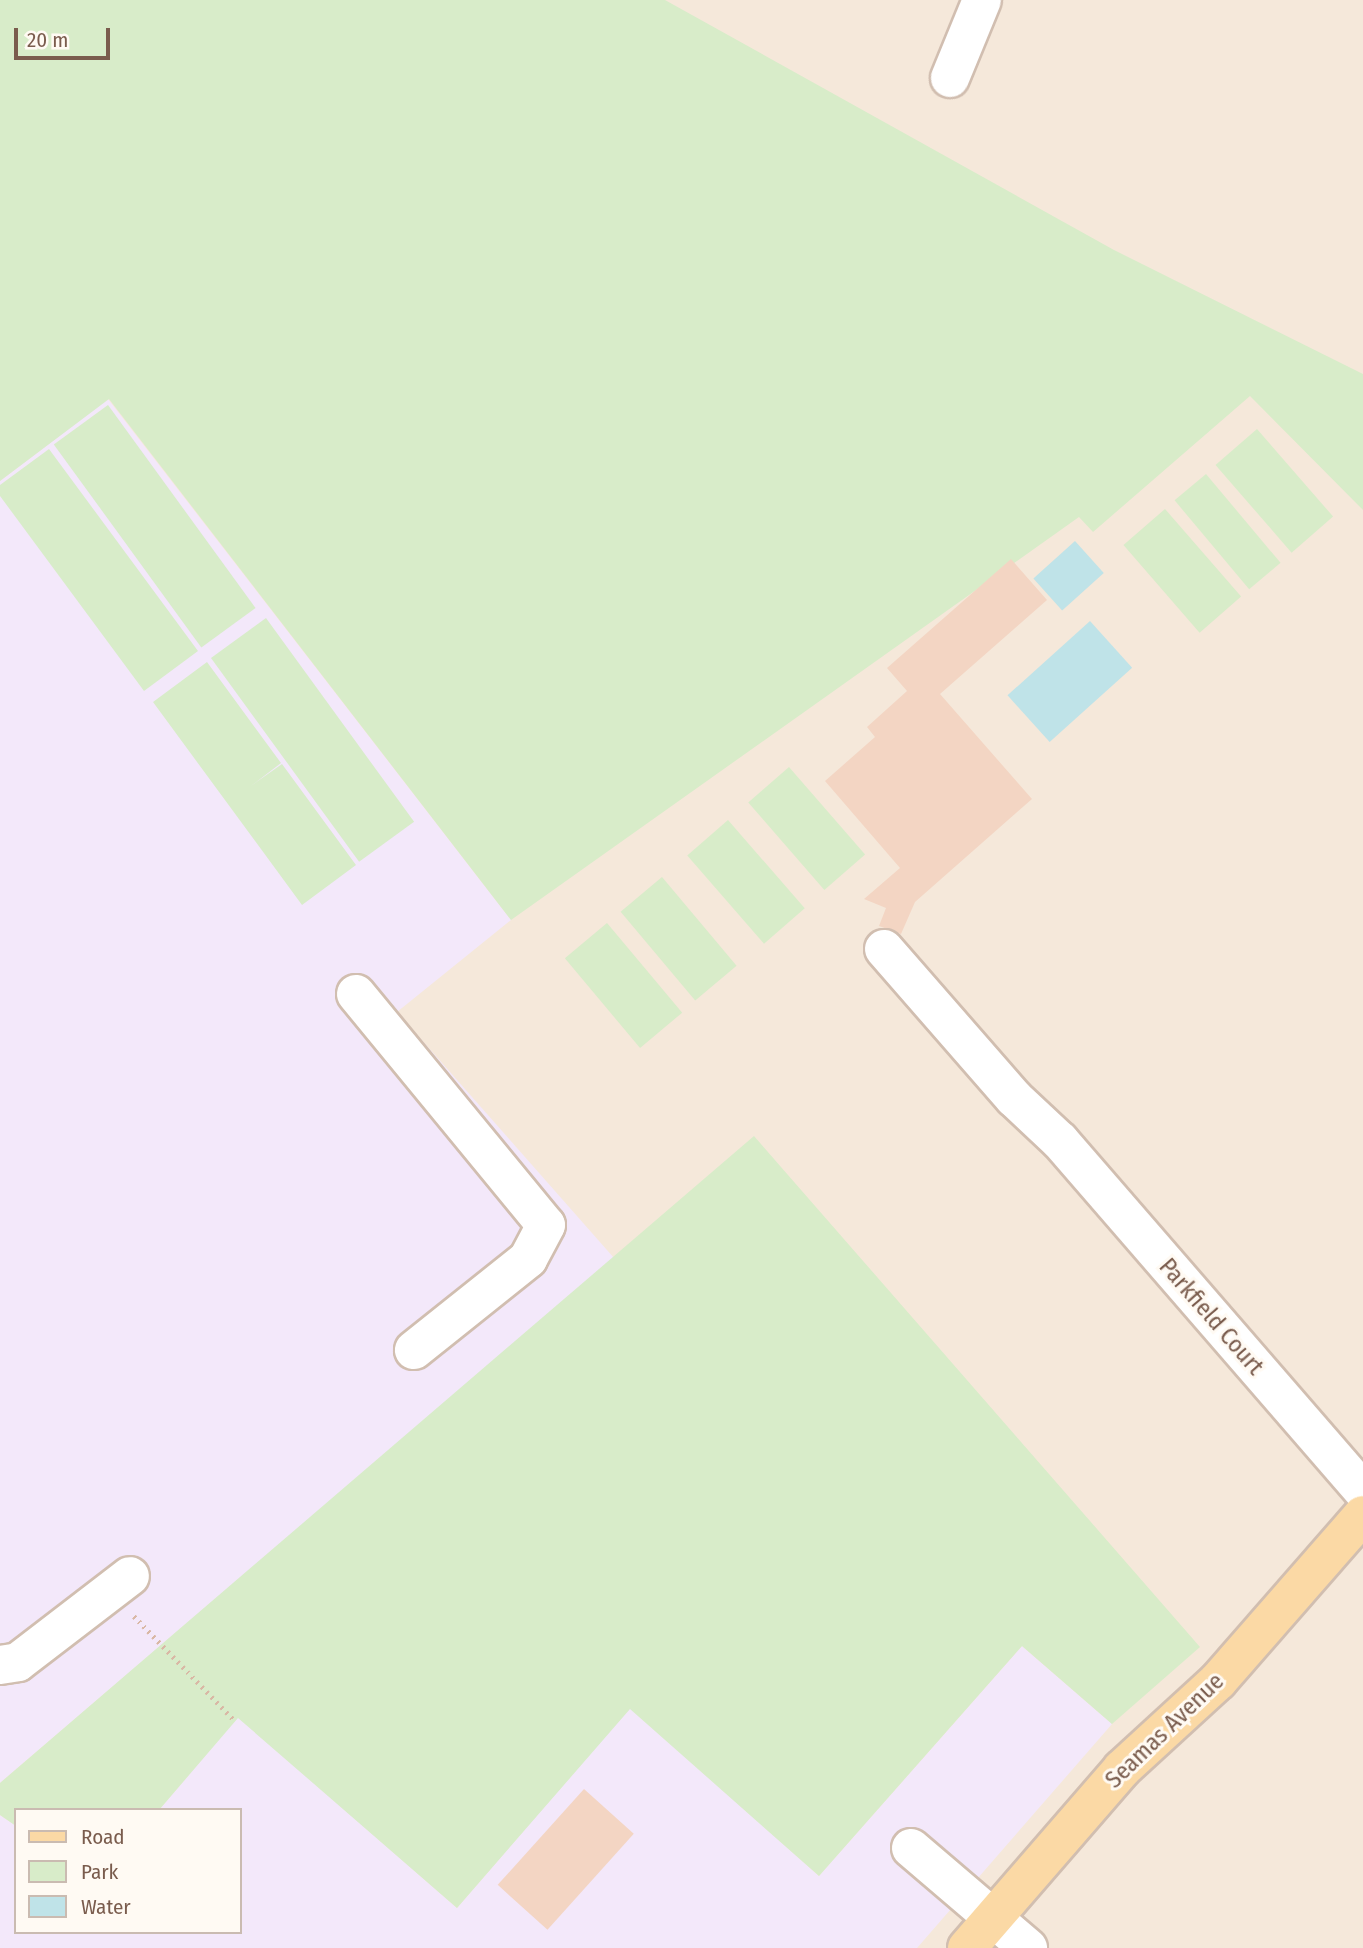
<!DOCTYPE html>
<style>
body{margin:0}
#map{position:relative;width:1363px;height:1948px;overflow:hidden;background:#fdf6ec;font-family:"Fira Sans Condensed",sans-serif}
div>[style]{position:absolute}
.residential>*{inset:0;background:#f5e8da}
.education>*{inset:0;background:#f3e8fa}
.green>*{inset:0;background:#d8ecc9;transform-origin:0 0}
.water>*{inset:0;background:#bfe3e8;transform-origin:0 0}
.building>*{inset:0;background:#f3d5c3;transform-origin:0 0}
.path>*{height:4.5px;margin-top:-2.25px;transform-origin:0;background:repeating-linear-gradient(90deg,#d9b8a5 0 2px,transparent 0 7px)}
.roads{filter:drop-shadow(2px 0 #d1beb0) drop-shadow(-2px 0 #d1beb0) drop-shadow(0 2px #d1beb0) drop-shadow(0 -2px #d1beb0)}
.minor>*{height:38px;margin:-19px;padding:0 19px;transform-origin:19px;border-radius:19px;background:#fff}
.major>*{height:38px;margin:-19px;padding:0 19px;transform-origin:19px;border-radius:19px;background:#fbd9a5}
span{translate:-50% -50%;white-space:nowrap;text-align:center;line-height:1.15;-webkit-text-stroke:6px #fffaf3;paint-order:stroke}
.street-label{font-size:24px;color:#7a5c4d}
.legend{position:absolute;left:14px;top:1808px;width:228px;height:126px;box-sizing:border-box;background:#fffaf3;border:2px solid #cabbb1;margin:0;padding:9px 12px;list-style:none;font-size:21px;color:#7a5c4d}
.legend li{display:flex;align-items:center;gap:14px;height:35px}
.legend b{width:35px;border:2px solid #cabbb1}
.scale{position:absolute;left:14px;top:28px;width:96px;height:32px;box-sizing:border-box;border:4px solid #7a5c4d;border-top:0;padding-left:9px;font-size:21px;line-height:24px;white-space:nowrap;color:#7a5c4d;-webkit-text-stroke:5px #fffaf3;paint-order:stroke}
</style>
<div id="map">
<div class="residential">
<i style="clip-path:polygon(evenodd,0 0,1363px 0,1363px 1948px,0 1948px,0 0,16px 1810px,240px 1810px,240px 1932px,16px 1932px,16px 1810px)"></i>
</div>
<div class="education">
<i style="clip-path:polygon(108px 399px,511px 920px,397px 1012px,614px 1258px,0 1783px,0 481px)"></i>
<i style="clip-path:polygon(1022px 1646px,1112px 1724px,917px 1948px,0 1948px,0 1815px,16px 1826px,16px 1932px,240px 1932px,240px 1810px,159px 1810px,238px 1717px,457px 1908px,630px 1708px,819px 1876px)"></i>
</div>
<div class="green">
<i style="clip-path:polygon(0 0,665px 0,1114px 250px,1363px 374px,1363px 510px,1250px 396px,1093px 532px,1079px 517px,511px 920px,109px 399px,0 481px)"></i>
<i style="left:108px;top:405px;width:251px;height:67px;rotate:54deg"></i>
<i style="left:1257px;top:429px;width:116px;height:55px;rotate:49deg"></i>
<i style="clip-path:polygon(49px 449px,198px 651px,144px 691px,0 496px,0 485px)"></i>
<i style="left:1206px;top:474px;width:116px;height:41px;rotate:50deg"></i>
<i style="left:1165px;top:509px;width:116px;height:55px;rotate:49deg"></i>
<i style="left:266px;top:618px;width:252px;height:68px;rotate:54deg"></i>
<i style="clip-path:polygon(207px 662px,281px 763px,251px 786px,282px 764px,356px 865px,302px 905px,153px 702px)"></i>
<i style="left:789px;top:767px;width:116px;height:54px;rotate:49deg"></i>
<i style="left:728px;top:820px;width:117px;height:54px;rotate:49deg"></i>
<i style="left:662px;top:877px;width:116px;height:54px;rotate:50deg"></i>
<i style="left:607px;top:923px;width:117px;height:55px;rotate:50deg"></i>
<i style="clip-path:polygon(754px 1136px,1200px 1647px,1112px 1724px,1022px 1646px,819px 1876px,630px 1709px,457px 1908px,238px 1718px,159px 1810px,16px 1810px,16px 1826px,0 1815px,0 1783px)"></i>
</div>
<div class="water">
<i style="left:1075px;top:541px;width:43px;height:56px;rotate:48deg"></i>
<i style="left:1090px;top:621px;width:63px;height:111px;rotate:48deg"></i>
</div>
<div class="building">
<i style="clip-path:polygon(1011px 559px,1047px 600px,940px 694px,1032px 799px,915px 902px,901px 934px,879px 926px,886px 908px,864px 899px,900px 868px,825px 781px,875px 737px,867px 727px,907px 691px,887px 668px)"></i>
<i style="left:584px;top:1789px;width:67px;height:129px;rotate:42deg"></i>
</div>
<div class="path">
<i style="left:134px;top:1616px;width:146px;rotate:46.1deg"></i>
</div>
<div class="roads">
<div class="minor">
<i style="left:950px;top:78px;width:84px;rotate:-67.7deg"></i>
<i style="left:884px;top:949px;width:198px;rotate:48.9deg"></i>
<i style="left:1014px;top:1098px;width:63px;rotate:43.1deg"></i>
<i style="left:1060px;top:1141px;width:463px;rotate:49.1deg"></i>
<i style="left:356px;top:994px;width:299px;rotate:50.6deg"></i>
<i style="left:546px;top:1225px;width:38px;rotate:118deg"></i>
<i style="left:528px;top:1259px;width:146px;rotate:141.4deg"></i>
<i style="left:0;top:1665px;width:18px;rotate:-9deg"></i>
<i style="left:18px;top:1662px;width:141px;rotate:-37.5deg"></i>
<i style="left:911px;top:1848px;width:154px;rotate:40.5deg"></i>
</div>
<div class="major">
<i style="left:967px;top:1948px;width:237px;rotate:-49.1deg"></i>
<i style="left:1122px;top:1769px;width:130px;rotate:-42.5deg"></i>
<i style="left:1218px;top:1681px;width:220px;rotate:-48.9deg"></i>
</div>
</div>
<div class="street-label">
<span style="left:1211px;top:1317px;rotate:49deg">Parkfield Court</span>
<span style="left:1165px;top:1731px;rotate:-44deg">Seamas Avenue</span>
</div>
<ul class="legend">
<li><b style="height:9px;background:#fbd9a5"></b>Road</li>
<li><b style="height:19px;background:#d8ecc9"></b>Park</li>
<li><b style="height:19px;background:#bfe3e8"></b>Water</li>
</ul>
<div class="scale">20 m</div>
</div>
